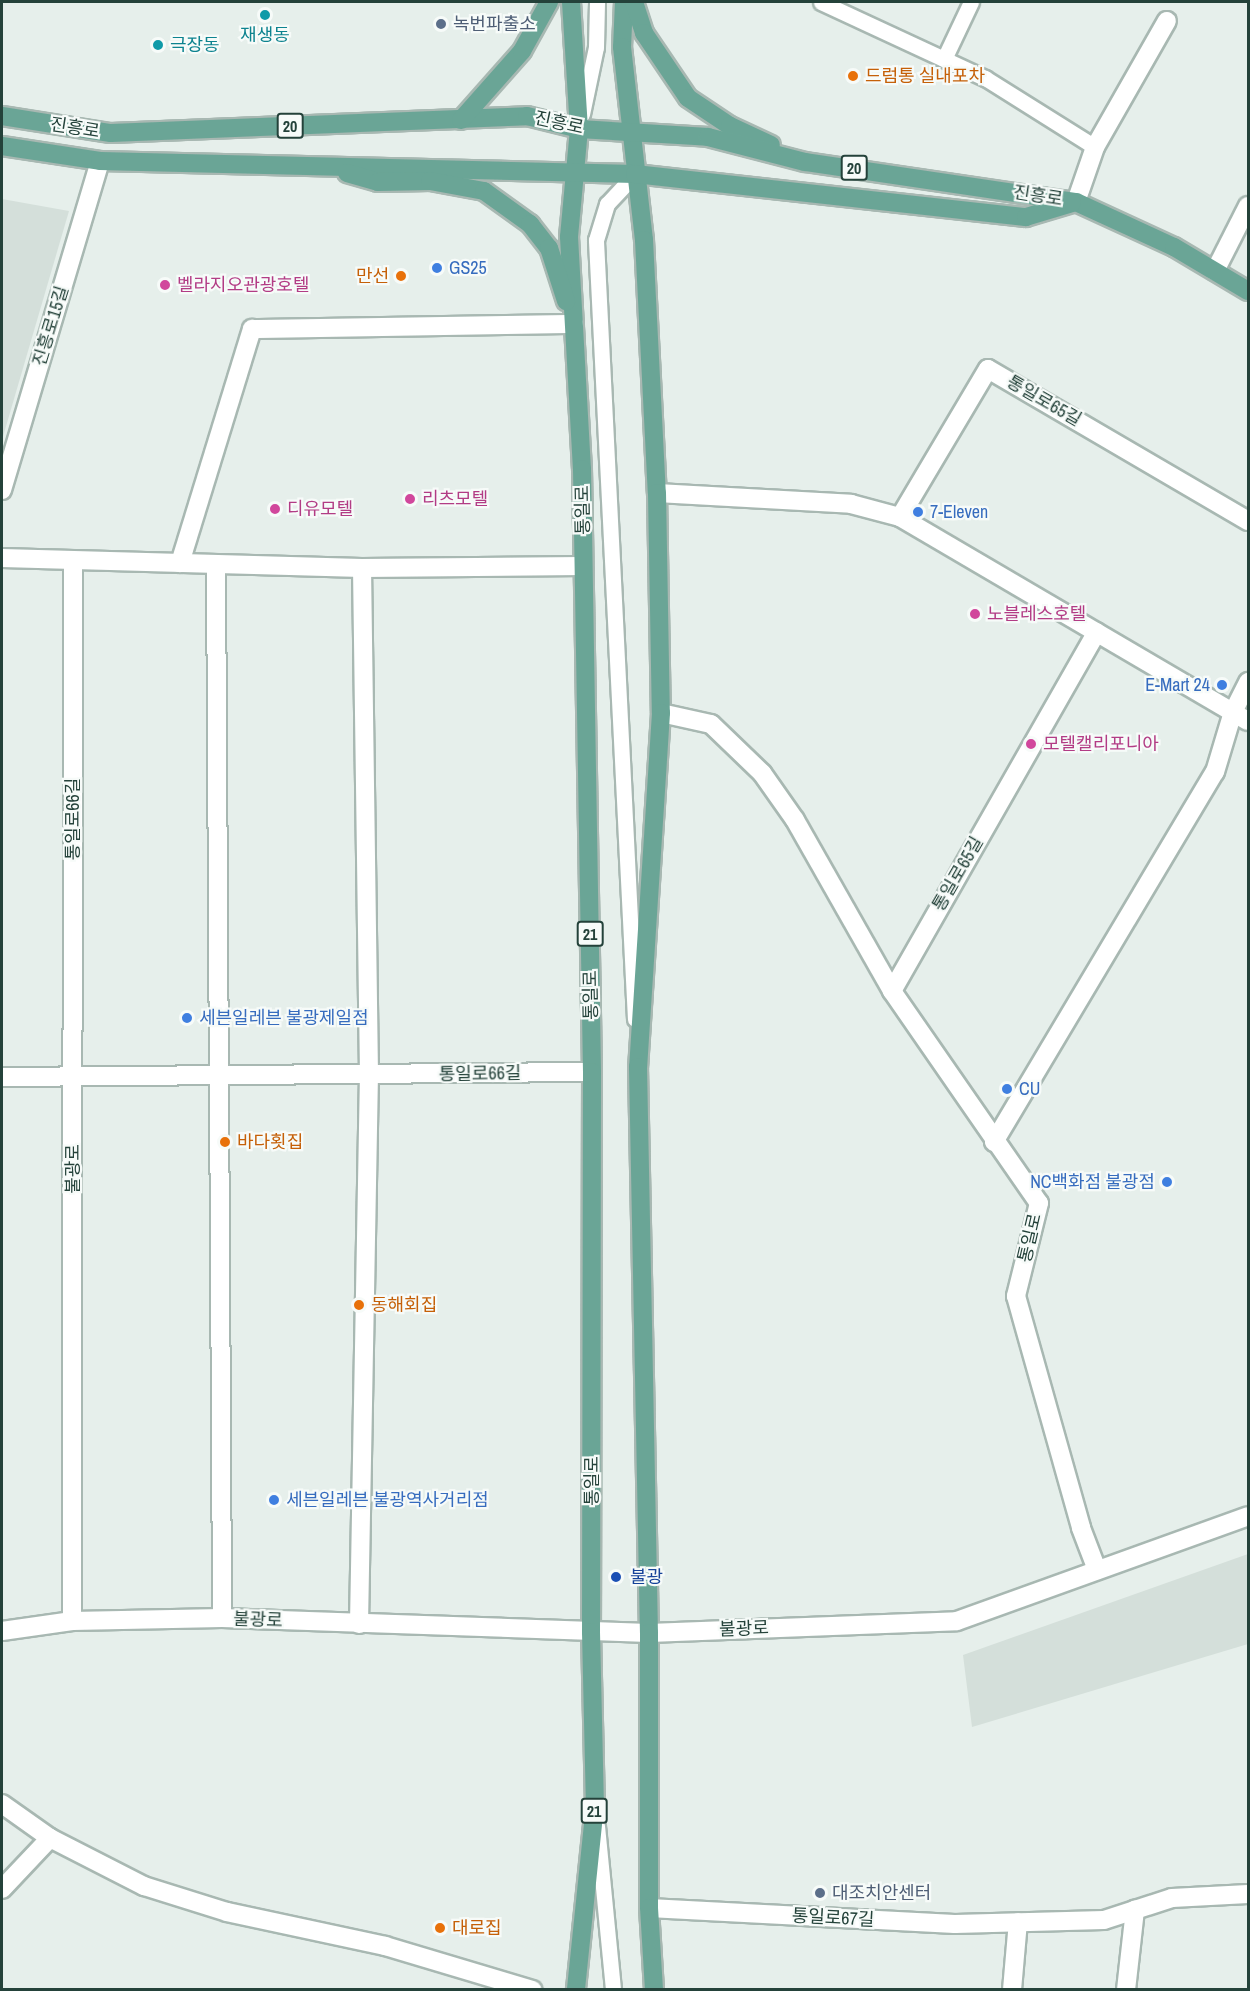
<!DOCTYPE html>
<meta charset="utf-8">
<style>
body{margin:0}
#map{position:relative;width:1250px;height:1991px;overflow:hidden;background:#e6efeb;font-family:"Archivo Narrow","Noto Sans KR",sans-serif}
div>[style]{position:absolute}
.built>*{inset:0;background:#d4dfda}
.roads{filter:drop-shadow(2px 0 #a8b8b2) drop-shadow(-2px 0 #a8b8b2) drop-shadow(0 2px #a8b8b2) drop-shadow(0 -2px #a8b8b2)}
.lane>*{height:15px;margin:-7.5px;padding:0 7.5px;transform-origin:7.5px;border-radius:7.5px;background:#fff}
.street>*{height:18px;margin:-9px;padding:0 9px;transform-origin:9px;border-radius:9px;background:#fff}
.secondary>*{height:18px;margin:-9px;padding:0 9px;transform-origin:9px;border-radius:9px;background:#fff}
.primary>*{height:18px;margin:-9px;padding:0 9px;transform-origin:9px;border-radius:9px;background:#6aa596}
.dots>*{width:16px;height:16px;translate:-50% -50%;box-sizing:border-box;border:3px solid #f7fbf9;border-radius:50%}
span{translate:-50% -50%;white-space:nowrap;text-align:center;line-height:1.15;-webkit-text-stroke:4.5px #f7fbf9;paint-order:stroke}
.shield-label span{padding:2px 4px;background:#f7fbf9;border:2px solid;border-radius:4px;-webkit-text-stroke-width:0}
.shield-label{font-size:16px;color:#24423a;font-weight:700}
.service-label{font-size:18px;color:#4e5e75}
.left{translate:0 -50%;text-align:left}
.culture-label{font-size:18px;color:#0d838f}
.food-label{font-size:18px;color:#c56008}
.right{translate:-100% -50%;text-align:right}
.street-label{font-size:18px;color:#24423a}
.shop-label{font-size:18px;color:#366cbe}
.hotel-label{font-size:18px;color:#b23c85}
.transit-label{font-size:18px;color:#164399}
.frame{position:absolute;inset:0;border:3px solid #24423a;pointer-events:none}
</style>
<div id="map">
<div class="built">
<i style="clip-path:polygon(2px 199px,69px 211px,2px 440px)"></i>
<i style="clip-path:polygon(1248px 1554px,1248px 1644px,972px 1727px,963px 1655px)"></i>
</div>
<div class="roads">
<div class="lane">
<i style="left:821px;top:2px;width:181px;rotate:24.9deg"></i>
<i style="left:985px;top:78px;width:130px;rotate:32.1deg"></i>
<i style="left:944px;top:59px;width:63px;rotate:-64.7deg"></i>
<i style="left:582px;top:114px;width:68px;rotate:-78.2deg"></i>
<i style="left:596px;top:47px;width:45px;rotate:-88.7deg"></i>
<i style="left:635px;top:1019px;width:780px;rotate:-92.87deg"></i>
<i style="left:596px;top:240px;width:38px;rotate:-73deg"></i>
<i style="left:607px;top:204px;width:41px;rotate:-47deg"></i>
<i style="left:597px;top:1826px;width:165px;rotate:84.4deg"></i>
</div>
<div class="street">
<i style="left:1076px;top:202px;width:58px;rotate:-70.9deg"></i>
<i style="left:1095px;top:147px;width:145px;rotate:-60.3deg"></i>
<i style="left:1215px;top:271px;width:73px;rotate:-63.1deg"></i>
<i style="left:2px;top:490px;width:343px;rotate:-73.4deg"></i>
<i style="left:657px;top:493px;width:194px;rotate:3.2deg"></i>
<i style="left:851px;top:504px;width:51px;rotate:14.9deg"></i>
<i style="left:900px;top:517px;width:403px;rotate:30.4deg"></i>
<i style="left:900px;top:517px;width:172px;rotate:-59.3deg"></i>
<i style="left:988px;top:369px;width:301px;rotate:30.3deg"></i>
<i style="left:2px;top:558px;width:360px;rotate:1.6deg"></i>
<i style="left:362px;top:568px;width:221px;rotate:-0.5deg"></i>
<i style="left:180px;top:563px;width:245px;rotate:-72.9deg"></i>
<i style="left:252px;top:329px;width:322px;rotate:-0.9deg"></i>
<i style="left:216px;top:565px;width:1053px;rotate:89.67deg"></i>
<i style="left:661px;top:713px;width:51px;rotate:12.4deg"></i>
<i style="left:711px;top:724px;width:71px;rotate:43.9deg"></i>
<i style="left:762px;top:773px;width:57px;rotate:54.9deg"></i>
<i style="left:795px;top:820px;width:197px;rotate:60.4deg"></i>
<i style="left:892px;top:991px;width:258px;rotate:55.3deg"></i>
<i style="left:1039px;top:1203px;width:96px;rotate:103.9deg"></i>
<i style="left:1016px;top:1296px;width:241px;rotate:74.3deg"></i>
<i style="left:1081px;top:1528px;width:45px;rotate:69.1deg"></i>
<i style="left:892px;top:991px;width:413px;rotate:-60.3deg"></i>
<i style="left:2px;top:1077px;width:590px;rotate:-0.49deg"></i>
<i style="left:994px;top:1142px;width:431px;rotate:-59.2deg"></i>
<i style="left:1215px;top:772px;width:63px;rotate:-73.3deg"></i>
<i style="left:1233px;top:712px;width:34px;rotate:-63deg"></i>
<i style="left:72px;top:1621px;width:1059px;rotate:-89.95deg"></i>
<i style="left:359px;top:1624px;width:549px;rotate:-88.96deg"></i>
<i style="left:369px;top:1075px;width:507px;rotate:-90.79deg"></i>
<i style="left:2px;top:1804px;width:59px;rotate:35.3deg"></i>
<i style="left:50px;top:1838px;width:106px;rotate:27.1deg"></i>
<i style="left:144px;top:1886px;width:87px;rotate:17.4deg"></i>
<i style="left:227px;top:1912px;width:162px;rotate:12.1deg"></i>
<i style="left:385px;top:1946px;width:154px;rotate:16.6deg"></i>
<i style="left:2px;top:1889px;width:70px;rotate:-46.7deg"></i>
<i style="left:649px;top:1908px;width:306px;rotate:3deg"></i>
<i style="left:955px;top:1924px;width:149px;rotate:-1.5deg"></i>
<i style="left:1104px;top:1920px;width:71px;rotate:-17.9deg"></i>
<i style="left:1172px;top:1898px;width:76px;rotate:-3deg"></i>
<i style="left:1012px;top:1990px;width:68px;rotate:-85deg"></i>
<i style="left:1126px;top:1990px;width:81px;rotate:-83.6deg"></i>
</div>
<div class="secondary">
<i style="left:2px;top:1631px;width:71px;rotate:-8.1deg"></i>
<i style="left:72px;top:1621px;width:150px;rotate:-1.1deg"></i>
<i style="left:222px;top:1618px;width:427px;rotate:2deg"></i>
<i style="left:649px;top:1633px;width:308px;rotate:-2.2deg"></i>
<i style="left:957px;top:1621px;width:309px;rotate:-19.8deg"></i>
</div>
<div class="primary">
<i style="left:571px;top:2px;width:127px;rotate:86.4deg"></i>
<i style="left:579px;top:129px;width:108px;rotate:95.3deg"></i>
<i style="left:569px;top:237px;width:232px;rotate:86.8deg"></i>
<i style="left:582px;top:469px;width:603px;rotate:89.05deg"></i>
<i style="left:592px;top:1072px;width:560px;rotate:90.1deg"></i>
<i style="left:591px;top:1632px;width:173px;rotate:88.7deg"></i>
<i style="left:595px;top:1805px;width:186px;rotate:95.9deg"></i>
<i style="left:624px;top:2px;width:45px;rotate:92.5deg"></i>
<i style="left:622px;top:47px;width:194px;rotate:83.5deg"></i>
<i style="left:644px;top:240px;width:253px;rotate:87.1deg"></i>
<i style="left:657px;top:493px;width:220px;rotate:89deg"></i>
<i style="left:661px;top:713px;width:355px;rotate:93.7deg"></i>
<i style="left:638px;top:1067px;width:566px;rotate:88.89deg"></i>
<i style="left:649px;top:1633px;width:275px;rotate:90deg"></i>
<i style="left:649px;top:1908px;width:82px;rotate:86.5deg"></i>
<i style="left:634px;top:2px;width:33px;rotate:72deg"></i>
<i style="left:644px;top:33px;width:78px;rotate:55.9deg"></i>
<i style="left:688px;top:98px;width:50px;rotate:33.7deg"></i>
<i style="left:730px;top:126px;width:45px;rotate:24.9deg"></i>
<i style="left:2px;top:116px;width:110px;rotate:8.9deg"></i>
<i style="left:111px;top:133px;width:416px;rotate:-2.3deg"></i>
<i style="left:527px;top:116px;width:54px;rotate:14deg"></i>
<i style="left:579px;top:129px;width:129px;rotate:3.5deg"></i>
<i style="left:708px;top:137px;width:100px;rotate:14.5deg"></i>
<i style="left:805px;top:162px;width:274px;rotate:8.4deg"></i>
<i style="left:1076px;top:202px;width:108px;rotate:24.7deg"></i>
<i style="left:1174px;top:247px;width:86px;rotate:30.7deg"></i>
<i style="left:461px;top:120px;width:92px;rotate:-48.5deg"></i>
<i style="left:522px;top:51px;width:56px;rotate:-61.1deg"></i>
<i style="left:2px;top:146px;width:99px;rotate:8.7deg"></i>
<i style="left:100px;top:161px;width:535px;rotate:1.39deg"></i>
<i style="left:635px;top:174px;width:393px;rotate:6.3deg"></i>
<i style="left:1026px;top:217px;width:48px;rotate:-16.9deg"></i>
<i style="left:347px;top:173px;width:32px;rotate:16deg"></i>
<i style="left:378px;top:182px;width:52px;rotate:-1.1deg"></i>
<i style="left:430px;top:181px;width:55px;rotate:10.5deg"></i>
<i style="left:484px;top:191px;width:57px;rotate:35.7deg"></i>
<i style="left:530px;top:224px;width:31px;rotate:52deg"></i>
<i style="left:549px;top:248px;width:56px;rotate:72.2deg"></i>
</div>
</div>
<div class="dots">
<i style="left:265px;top:15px;background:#0f9aa8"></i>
<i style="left:441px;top:24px;background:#5c6f8a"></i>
<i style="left:158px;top:45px;background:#0f9aa8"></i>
<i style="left:853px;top:76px;background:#e8710a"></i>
<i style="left:437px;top:268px;background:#3f7fe0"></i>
<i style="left:401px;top:276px;background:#e8710a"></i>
<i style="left:165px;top:285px;background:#d1479c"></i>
<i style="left:410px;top:499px;background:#d1479c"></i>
<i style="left:275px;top:509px;background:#d1479c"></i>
<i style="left:918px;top:512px;background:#3f7fe0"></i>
<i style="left:975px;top:614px;background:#d1479c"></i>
<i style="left:1222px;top:685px;background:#3f7fe0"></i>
<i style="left:1031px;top:744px;background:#d1479c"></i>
<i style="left:187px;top:1018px;background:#3f7fe0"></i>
<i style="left:1007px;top:1089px;background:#3f7fe0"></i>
<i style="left:225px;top:1142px;background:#e8710a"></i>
<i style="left:1167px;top:1182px;background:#3f7fe0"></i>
<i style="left:359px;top:1305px;background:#e8710a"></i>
<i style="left:274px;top:1500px;background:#3f7fe0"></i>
<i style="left:616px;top:1577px;background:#1a4fb4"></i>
<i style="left:820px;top:1893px;background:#5c6f8a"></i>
<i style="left:440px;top:1928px;background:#e8710a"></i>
</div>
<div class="shield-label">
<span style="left:290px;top:126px">20</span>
<span style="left:854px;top:168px">20</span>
<span style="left:590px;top:934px">21</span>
<span style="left:594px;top:1811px">21</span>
</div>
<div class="service-label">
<span class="left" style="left:453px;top:24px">녹번파출소</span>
<span class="left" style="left:832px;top:1893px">대조치안센터</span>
</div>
<div class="culture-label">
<span style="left:265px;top:35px">재생동</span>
<span class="left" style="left:170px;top:45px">극장동</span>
</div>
<div class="food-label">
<span class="left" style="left:865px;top:76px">드럼통 실내포차</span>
<span class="right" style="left:389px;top:276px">만선</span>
<span class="left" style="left:237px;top:1142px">바다횟집</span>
<span class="left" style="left:371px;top:1305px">동해회집</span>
<span class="left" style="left:452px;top:1928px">대로집</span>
</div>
<div class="street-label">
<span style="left:559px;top:123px;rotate:12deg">진흥로</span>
<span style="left:75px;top:128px;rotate:9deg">진흥로</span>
<span style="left:1038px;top:196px;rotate:9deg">진흥로</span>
<span style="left:51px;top:326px;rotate:-73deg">진흥로15길</span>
<span style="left:1044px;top:401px;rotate:30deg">통일로65길</span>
<span style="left:583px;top:510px;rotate:-91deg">통일로</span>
<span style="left:73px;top:819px;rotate:-90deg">통일로66길</span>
<span style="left:958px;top:874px;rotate:-60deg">통일로65길</span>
<span style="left:591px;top:995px;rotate:-91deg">통일로</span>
<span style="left:480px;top:1074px;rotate:-1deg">통일로66길</span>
<span style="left:73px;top:1169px;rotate:-90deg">불광로</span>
<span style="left:1030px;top:1238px;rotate:-77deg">통일로</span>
<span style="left:592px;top:1481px;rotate:-90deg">통일로</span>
<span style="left:258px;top:1620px;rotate:2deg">불광로</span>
<span style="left:744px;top:1629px;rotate:-2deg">불광로</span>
<span style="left:833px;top:1918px;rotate:3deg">통일로67길</span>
</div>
<div class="shop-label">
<span class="left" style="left:449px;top:268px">GS25</span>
<span class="left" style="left:930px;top:512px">7-Eleven</span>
<span class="right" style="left:1210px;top:685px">E-Mart 24</span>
<span class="left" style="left:199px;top:1018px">세븐일레븐 불광제일점</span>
<span class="left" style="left:1019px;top:1089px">CU</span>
<span class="right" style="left:1155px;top:1182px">NC백화점 불광점</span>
<span class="left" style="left:286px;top:1500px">세븐일레븐 불광역사거리점</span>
</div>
<div class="hotel-label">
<span class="left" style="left:177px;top:285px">벨라지오관광호텔</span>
<span class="left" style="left:422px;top:499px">리츠모텔</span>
<span class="left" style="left:287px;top:509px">디유모텔</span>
<span class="left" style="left:987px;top:614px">노블레스호텔</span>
<span class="left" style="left:1043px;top:744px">모텔캘리포니아</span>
</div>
<div class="transit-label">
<span class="left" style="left:630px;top:1577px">불광</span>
</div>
<div class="frame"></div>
</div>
